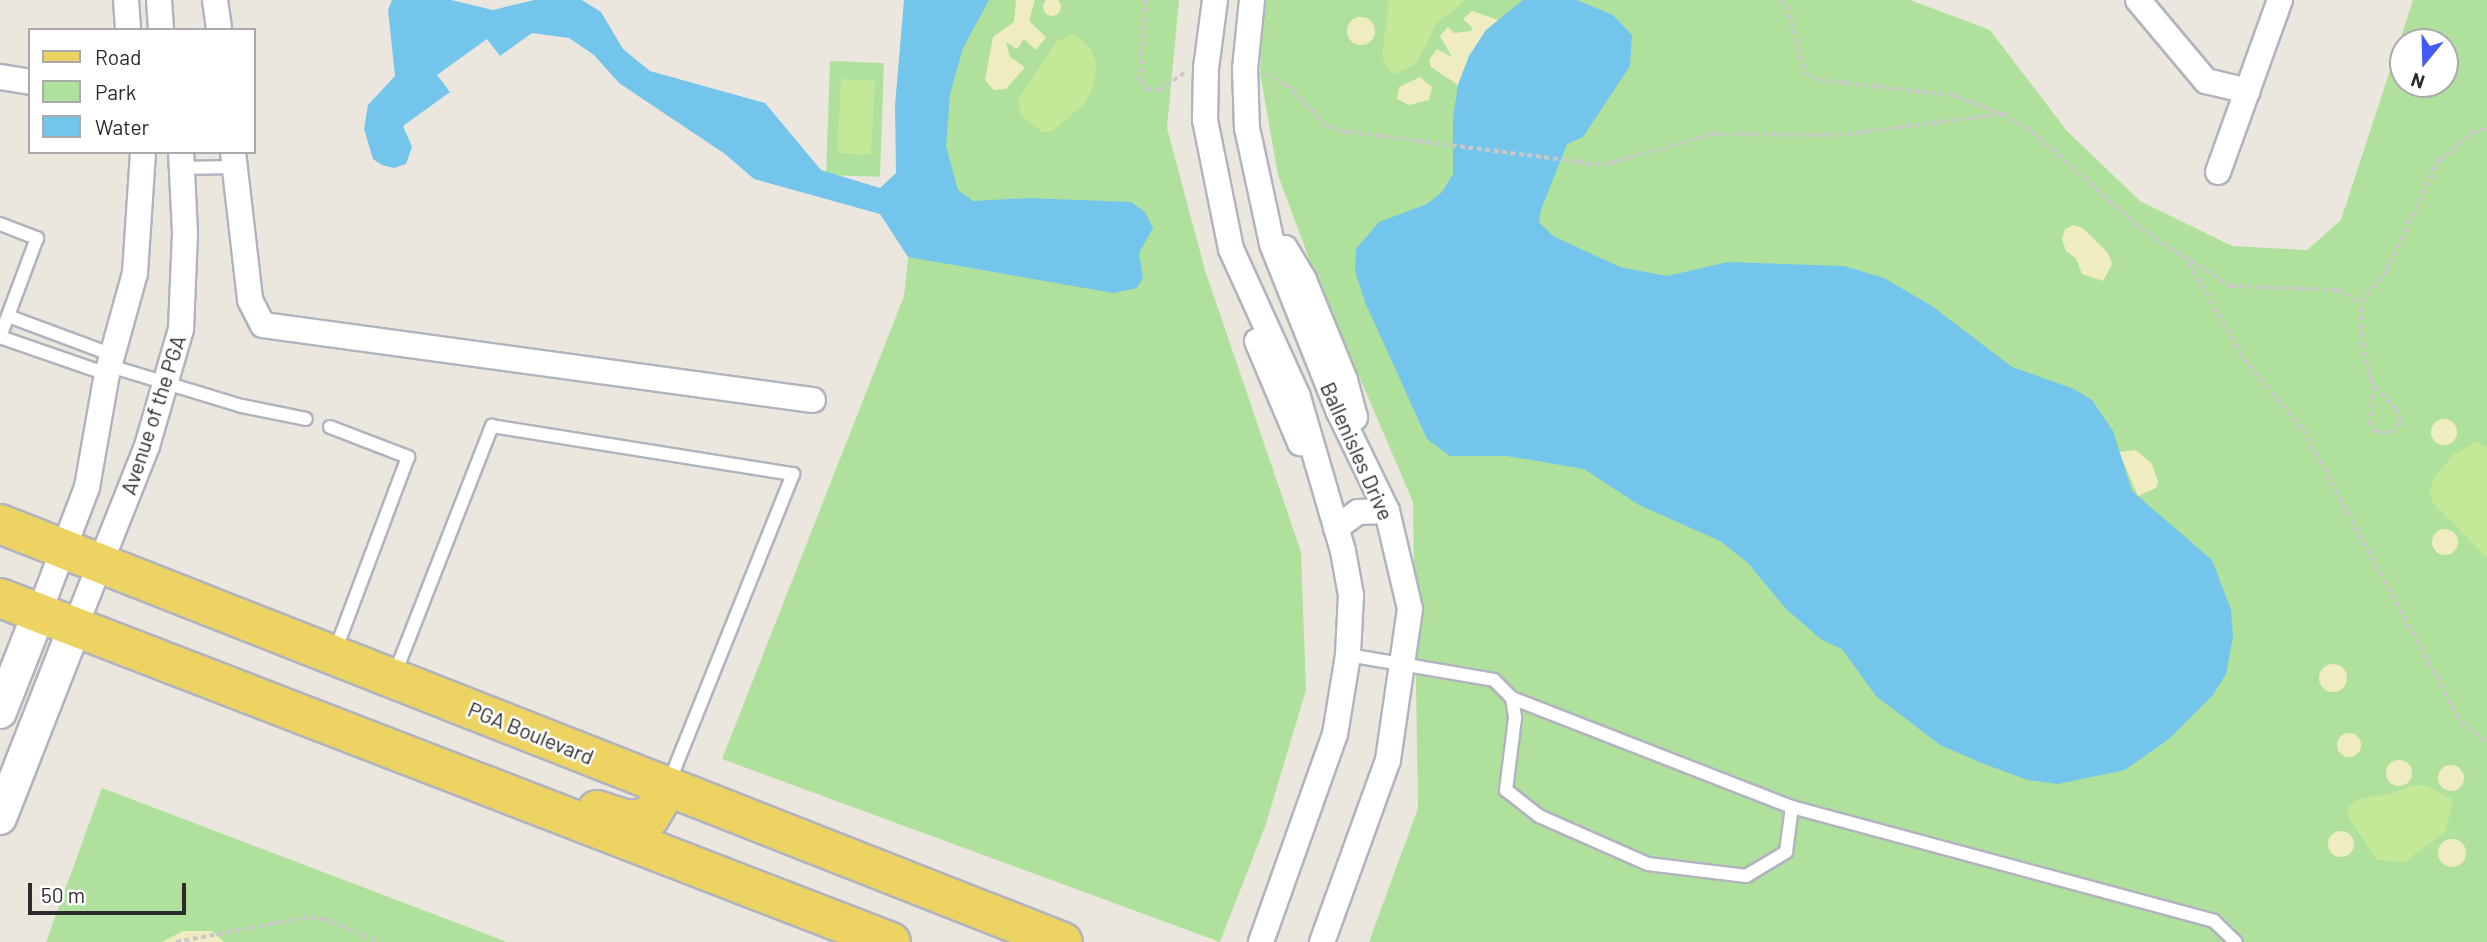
<!DOCTYPE html>
<style>
body{margin:0}
#map{position:relative;width:2487px;height:942px;overflow:hidden;background:#ece7de;font-family:Barlow,sans-serif}
div>[style]{position:absolute}
.green>*{inset:0;background:#b0e19c;transform-origin:0 0}
.sand>*{inset:0;background:#f0ecc2}
.round{border-radius:50%}
.pitch>*{inset:0;background:#c2e898;transform-origin:0 0}
.water>*{inset:0;background:#74c5eb}
.path>*{height:3.5px;margin-top:-1.75px;transform-origin:0;background:repeating-linear-gradient(90deg,#c8c8c8 0 5px,transparent 0 8.5px)}
.roads{filter:drop-shadow(2px 0 #b1b3be) drop-shadow(-2px 0 #b1b3be) drop-shadow(0 2px #b1b3be) drop-shadow(0 -2px #b1b3be)}
.service>*{height:12px;margin:-6px;padding:0 6px;transform-origin:6px;border-radius:6px;background:#fff}
.minor>*{height:24px;margin:-12px;padding:0 12px;transform-origin:12px;border-radius:12px;background:#fff}
.tertiary>*{height:32px;margin:-16px;padding:0 16px;transform-origin:16px;border-radius:16px;background:#fff}
.primary>*{height:38px;margin:-19px;padding:0 19px;transform-origin:19px;border-radius:19px;background:#edd462}
span{translate:-50% -50%;white-space:nowrap;text-align:center;line-height:1.15;-webkit-text-stroke:5px #fff;paint-order:stroke}
.street-label{font-size:21px;color:#2b2b2b}
.legend{position:absolute;left:28px;top:28px;width:228px;height:126px;box-sizing:border-box;background:#fff;border:2px solid #aaa;margin:0;padding:9px 12px;list-style:none;font-size:21px;color:#2b2b2b}
.legend li{display:flex;align-items:center;gap:14px;height:35px}
.legend b{width:35px;border:2px solid #aaa}
.north{position:absolute;left:2389px;top:28px;width:70px;height:70px;box-sizing:border-box;background:#fff;border:2px solid #aaa;border-radius:50%;rotate:199deg;font-size:19px;font-weight:700;line-height:28px;text-align:center;color:#2b2b2b}
.north::after{content:'';display:block;margin:auto;width:24px;height:32px;background:#435af4;clip-path:polygon(50% 0,100% 100%,50% 72%,0 100%)}
.scale{position:absolute;left:28px;top:883px;width:158px;height:32px;box-sizing:border-box;border:4px solid #2b2b2b;border-top:0;padding-left:9px;font-size:21px;line-height:24px;white-space:nowrap;color:#2b2b2b;-webkit-text-stroke:5px #fff;paint-order:stroke}
</style>
<div id="map">
<div class="green">
<i style="clip-path:polygon(936px 0,1179px 0,1167px 128px,1205px 270px,1301px 552px,1306px 690px,1266px 824px,1220px 942px,722px 759px,904px 296px)"></i>
<i style="clip-path:polygon(evenodd,1264px 0,1910px 0,1990px 30px,2067px 131px,2140px 201px,2232px 246px,2307px 250px,2341px 220px,2413px 0,2487px 0,2487px 942px,1369px 942px,1418px 808px,1413px 502px,1311px 264px,1278px 175px,1260px 73px,1264px 0,2403px 42px,2445px 42px,2445px 84px,2403px 84px,2403px 42px)"></i>
<i style="left:830px;top:61px;width:54px;height:114px;rotate:2deg"></i>
<i style="clip-path:polygon(102px 788px,507px 942px,46px 942px)"></i>
</div>
<div class="sand">
<i class="round" style="left:1043px;top:-2px;width:18px;height:18px"></i>
<i style="clip-path:polygon(1016px 0,1035px 0,1029px 21px,1046px 37px,1036px 50px,1024px 39px,1017px 49px,1006px 42px,1010px 57px,1025px 67px,1006px 89px,994px 90px,985px 80px,993px 37px,1014px 22px)"></i>
<i style="clip-path:polygon(1472px 11px,1498px 20px,1469px 56px,1458px 85px,1431px 67px,1429px 60px,1437px 49px,1452px 57px,1440px 36px,1448px 27px,1454px 33px,1471px 31px,1473px 28px,1463px 19px)"></i>
<i class="round" style="left:1347px;top:17px;width:28px;height:28px"></i>
<i style="clip-path:polygon(1420px 77px,1432px 87px,1429px 100px,1409px 105px,1397px 99px,1399px 87px)"></i>
<i style="clip-path:polygon(2074px 225px,2083px 228px,2108px 253px,2112px 264px,2103px 281px,2082px 274px,2076px 258px,2066px 251px,2062px 239px,2065px 229px)"></i>
<i class="round" style="left:2431px;top:419px;width:26px;height:26px"></i>
<i style="clip-path:polygon(2136px 450px,2152px 464px,2158px 482px,2156px 488px,2138px 496px,2119px 452px)"></i>
<i class="round" style="left:2432px;top:529px;width:26px;height:26px"></i>
<i class="round" style="left:2319px;top:664px;width:28px;height:28px"></i>
<i class="round" style="left:2337px;top:733px;width:24px;height:24px"></i>
<i class="round" style="left:2386px;top:760px;width:26px;height:26px"></i>
<i class="round" style="left:2438px;top:765px;width:26px;height:26px"></i>
<i class="round" style="left:2328px;top:831px;width:26px;height:26px"></i>
<i class="round" style="left:2438px;top:839px;width:28px;height:28px"></i>
<i style="clip-path:polygon(183px 931px,212px 931px,224px 942px,162px 942px)"></i>
</div>
<div class="pitch">
<i style="clip-path:polygon(1389px 0,1466px 0,1437px 23px,1416px 64px,1395px 74px,1387px 68px,1382px 56px)"></i>
<i style="clip-path:polygon(1074px 34px,1091px 49px,1097px 66px,1094px 84px,1084px 105px,1052px 131px,1042px 132px,1021px 115px,1018px 99px,1057px 41px)"></i>
<i style="left:841px;top:79px;width:34px;height:74px;rotate:3deg"></i>
<i style="clip-path:polygon(2476px 442px,2487px 447px,2487px 558px,2432px 502px,2430px 492px,2434px 478px,2453px 455px)"></i>
<i style="clip-path:polygon(2413px 785px,2427px 786px,2453px 800px,2446px 831px,2404px 862px,2377px 860px,2348px 817px,2349px 806px,2358px 799px,2394px 793px)"></i>
</div>
<div class="water">
<i style="clip-path:polygon(392px 0,451px 0,493px 10px,534px 0,582px 0,601px 12px,623px 49px,650px 71px,765px 103px,821px 170px,880px 188px,896px 173px,895px 105px,904px 0,989px 0,963px 48px,950px 94px,946px 146px,958px 190px,973px 201px,1028px 198px,1131px 202px,1145px 212px,1153px 228px,1139px 253px,1143px 278px,1137px 288px,1113px 293px,908px 257px,880px 214px,754px 179px,725px 154px,619px 83px,594px 55px,569px 38px,532px 33px,500px 56px,487px 39px,437px 75px,450px 92px,403px 126px,412px 147px,406px 164px,394px 168px,382px 165px,373px 159px,364px 129px,368px 105px,395px 76px,388px 10px)"></i>
<i style="clip-path:polygon(1523px 0,1577px 0,1613px 15px,1632px 35px,1630px 66px,1583px 137px,1567px 144px,1541px 210px,1539px 222px,1553px 236px,1620px 267px,1667px 276px,1728px 262px,1844px 266px,1884px 278px,1932px 306px,2012px 367px,2074px 389px,2092px 400px,2113px 431px,2132px 491px,2212px 560px,2231px 610px,2233px 636px,2226px 674px,2213px 695px,2169px 739px,2125px 770px,2058px 784px,2028px 780px,1984px 764px,1940px 745px,1876px 696px,1842px 649px,1822px 640px,1786px 609px,1748px 563px,1720px 541px,1639px 505px,1584px 469px,1507px 456px,1450px 456px,1427px 439px,1365px 302px,1355px 271px,1356px 249px,1379px 222px,1427px 204px,1442px 192px,1453px 174px,1453px 118px,1458px 85px,1469px 56px,1486px 30px)"></i>
</div>
<div class="path">
<i style="left:1146px;top:0;width:80px;rotate:94.3deg"></i>
<i style="left:1140px;top:80px;width:12px;rotate:55deg"></i>
<i style="left:1147px;top:90px;width:12px"></i>
<i style="left:1159px;top:90px;width:30px;rotate:-34deg"></i>
<i style="left:1779px;top:0;width:10px;rotate:37deg"></i>
<i style="left:1787px;top:6px;width:68px;rotate:74.7deg"></i>
<i style="left:1805px;top:72px;width:18px;rotate:27deg"></i>
<i style="left:1821px;top:80px;width:130px;rotate:6.6deg"></i>
<i style="left:1950px;top:95px;width:56px;rotate:19.7deg"></i>
<i style="left:2003px;top:114px;width:35px;rotate:31deg"></i>
<i style="left:2033px;top:132px;width:145px;rotate:41.9deg"></i>
<i style="left:2141px;top:229px;width:106px;rotate:32.6deg"></i>
<i style="left:2230px;top:286px;width:108px;rotate:2.1deg"></i>
<i style="left:2338px;top:290px;width:26px;rotate:28deg"></i>
<i style="left:1266px;top:74px;width:24px;rotate:28deg"></i>
<i style="left:1287px;top:85px;width:57px;rotate:45.7deg"></i>
<i style="left:1327px;top:126px;width:16px;rotate:18deg"></i>
<i style="left:1342px;top:131px;width:264px;rotate:7.4deg"></i>
<i style="left:1604px;top:165px;width:112px;rotate:-16deg"></i>
<i style="left:1712px;top:134px;width:127px;rotate:0.5deg"></i>
<i style="left:1839px;top:135px;width:165px;rotate:-7.3deg"></i>
<i style="left:2189px;top:263px;width:111px;rotate:60.2deg"></i>
<i style="left:2244px;top:359px;width:92px;rotate:50.3deg"></i>
<i style="left:2303px;top:430px;width:332px;rotate:61.6deg"></i>
<i style="left:2461px;top:722px;width:33px;rotate:39deg"></i>
<i style="left:2375px;top:386px;width:36px;rotate:98deg"></i>
<i style="left:2370px;top:422px;width:10px;rotate:66deg"></i>
<i style="left:2374px;top:431px;width:18px;rotate:6deg"></i>
<i style="left:2392px;top:433px;width:13px;rotate:-51deg"></i>
<i style="left:2400px;top:423px;width:14px;rotate:-107deg"></i>
<i style="left:2396px;top:410px;width:38px;rotate:-132deg"></i>
<i style="left:2371px;top:382px;width:37px;rotate:-104deg"></i>
<i style="left:2362px;top:346px;width:44px;rotate:-91.3deg"></i>
<i style="left:2361px;top:302px;width:40px;rotate:-51deg"></i>
<i style="left:2386px;top:271px;width:122px;rotate:-64.7deg"></i>
<i style="left:2438px;top:161px;width:44px;rotate:-39.5deg"></i>
<i style="left:2472px;top:133px;width:16px;rotate:-18deg"></i>
<i style="left:176px;top:942px;width:129px;rotate:-10.7deg"></i>
<i style="left:303px;top:918px;width:21px;rotate:3deg"></i>
<i style="left:324px;top:919px;width:61px;rotate:22.3deg"></i>
</div>
<div class="roads">
<div class="service">
<i style="left:183px;top:168px;width:52px;rotate:-1.1deg"></i>
<i style="left:0;top:224px;width:40px;rotate:21deg"></i>
<i style="left:37px;top:238px;width:106px;rotate:110.5deg"></i>
<i style="left:8px;top:316px;width:112px;rotate:20.4deg"></i>
<i style="left:0;top:337px;width:113px;rotate:19.1deg"></i>
<i style="left:110px;top:366px;width:138px;rotate:16.9deg"></i>
<i style="left:242px;top:406px;width:65px;rotate:11.5deg"></i>
<i style="left:330px;top:427px;width:84px;rotate:21deg"></i>
<i style="left:408px;top:457px;width:207px;rotate:110.6deg"></i>
<i style="left:1348px;top:655px;width:148px;rotate:9.7deg"></i>
<i style="left:1494px;top:680px;width:25px;rotate:45deg"></i>
<i style="left:1512px;top:698px;width:20px;rotate:81deg"></i>
<i style="left:1515px;top:718px;width:73px;rotate:97.1deg"></i>
<i style="left:1506px;top:790px;width:42px;rotate:38.2deg"></i>
<i style="left:1539px;top:816px;width:119px;rotate:23.8deg"></i>
<i style="left:1648px;top:864px;width:99px;rotate:7deg"></i>
<i style="left:1746px;top:876px;width:47px;rotate:-31deg"></i>
<i style="left:1786px;top:852px;width:45px;rotate:-82.4deg"></i>
<i style="left:1792px;top:807px;width:437px;rotate:15.1deg"></i>
<i style="left:2214px;top:921px;width:30px;rotate:44deg"></i>
<i style="left:394px;top:676px;width:269px;rotate:-68.6deg"></i>
<i style="left:492px;top:426px;width:305px;rotate:9.1deg"></i>
<i style="left:793px;top:474px;width:333px;rotate:111.9deg"></i>
<i style="left:1512px;top:698px;width:300px;rotate:21.3deg"></i>
</div>
<div class="minor">
<i style="left:126px;top:0;width:30px;rotate:86deg"></i>
<i style="left:159px;top:0;width:30px;rotate:86deg"></i>
<i style="left:215px;top:0;width:30px;rotate:82deg"></i>
<i style="left:1215px;top:0;width:69px;rotate:97.5deg"></i>
<i style="left:1206px;top:68px;width:52px;rotate:91.1deg"></i>
<i style="left:1205px;top:120px;width:132px;rotate:78.6deg"></i>
<i style="left:1231px;top:249px;width:162px;rotate:65.6deg"></i>
<i style="left:1298px;top:397px;width:160px;rotate:73.7deg"></i>
<i style="left:1343px;top:551px;width:45px;rotate:79.7deg"></i>
<i style="left:1351px;top:595px;width:60px;rotate:92.9deg"></i>
<i style="left:1348px;top:655px;width:80px;rotate:99.3deg"></i>
<i style="left:1335px;top:734px;width:221px;rotate:109.6deg"></i>
<i style="left:1252px;top:0;width:69px;rotate:95.8deg"></i>
<i style="left:1245px;top:69px;width:59px;rotate:88.1deg"></i>
<i style="left:1247px;top:128px;width:119px;rotate:77.8deg"></i>
<i style="left:1272px;top:244px;width:179px;rotate:68.3deg"></i>
<i style="left:1338px;top:410px;width:112px;rotate:64.1deg"></i>
<i style="left:1387px;top:511px;width:101px;rotate:76.8deg"></i>
<i style="left:1410px;top:609px;width:153px;rotate:98.3deg"></i>
<i style="left:1388px;top:760px;width:194px;rotate:109.9deg"></i>
<i style="left:2138px;top:0;width:106px;rotate:50deg"></i>
<i style="left:2206px;top:81px;width:43px;rotate:13.4deg"></i>
<i style="left:0;top:77px;width:30px;rotate:9deg"></i>
<i style="left:233px;top:152px;width:149px;rotate:83.4deg"></i>
<i style="left:250px;top:300px;width:28px;rotate:63deg"></i>
<i style="left:263px;top:325px;width:555px;rotate:7.77deg"></i>
<i style="left:2218px;top:172px;width:183px;rotate:-70.2deg"></i>
<i style="left:1285px;top:248px;width:37px;rotate:59deg"></i>
<i style="left:1304px;top:280px;width:108px;rotate:67.7deg"></i>
<i style="left:1345px;top:380px;width:39px;rotate:75deg"></i>
<i style="left:1257px;top:341px;width:111px;rotate:67.1deg"></i>
<i style="left:1336px;top:528px;width:27px;rotate:-36deg"></i>
<i style="left:1358px;top:512px;width:29px;rotate:-2deg"></i>
<i style="left:39px;top:613px;width:135px;rotate:-69.1deg"></i>
<i style="left:87px;top:487px;width:115px;rotate:-80deg"></i>
<i style="left:107px;top:374px;width:105px;rotate:-74.5deg"></i>
<i style="left:135px;top:273px;width:121px;rotate:-86.2deg"></i>
<i style="left:75px;top:627px;width:195px;rotate:-68.3deg"></i>
<i style="left:147px;top:446px;width:122px;rotate:-73.8deg"></i>
<i style="left:181px;top:329px;width:96px;rotate:-87.6deg"></i>
<i style="left:185px;top:233px;width:81px;rotate:-92.8deg"></i>
</div>
<div class="tertiary">
<i style="left:0;top:712px;width:106px;rotate:-68.5deg"></i>
<i style="left:0;top:818px;width:205px;rotate:-68.6deg"></i>
</div>
<div class="primary">
<i style="left:0;top:524px;width:1142px;rotate:21.47deg"></i>
<i style="left:0;top:598px;width:955px;rotate:21.11deg"></i>
<i style="left:597px;top:810px;width:32px;rotate:18deg"></i>
<i style="left:627px;top:820px;width:23px;rotate:-7deg"></i>
<i style="left:650px;top:817px;width:35px;rotate:-59deg"></i>
</div>
</div>
<div class="street-label">
<span style="left:153px;top:415px;rotate:-72deg">Avenue of the PGA</span>
<span style="left:1357px;top:451px;rotate:66deg">Ballenisles Drive</span>
<span style="left:531px;top:733px;rotate:22deg">PGA Boulevard</span>
</div>
<ul class="legend">
<li><b style="height:9px;background:#edd462"></b>Road</li>
<li><b style="height:19px;background:#b0e19c"></b>Park</li>
<li><b style="height:19px;background:#74c5eb"></b>Water</li>
</ul>
<div class="north">N</div>
<div class="scale">50 m</div>
</div>
